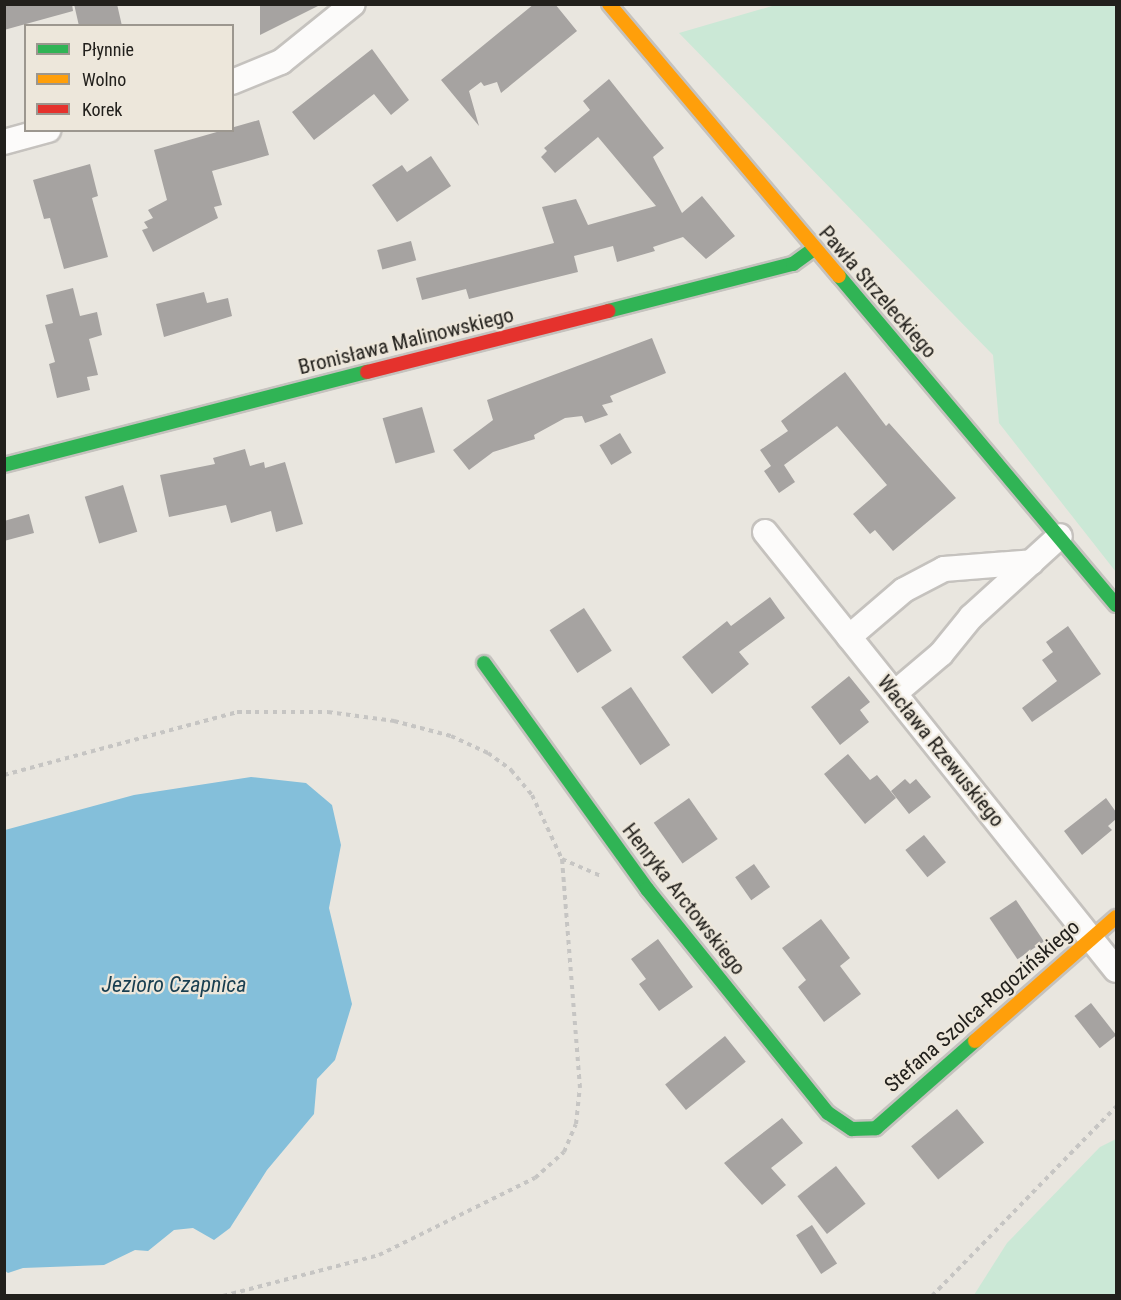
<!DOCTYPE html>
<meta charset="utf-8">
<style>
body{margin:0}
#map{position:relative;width:1121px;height:1300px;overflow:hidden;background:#e9e6df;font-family:"Roboto Condensed",sans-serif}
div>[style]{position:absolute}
.green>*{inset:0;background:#cbe8d6}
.water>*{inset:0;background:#84bfda}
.building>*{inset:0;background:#a6a3a1;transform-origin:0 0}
.path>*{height:4px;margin-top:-2px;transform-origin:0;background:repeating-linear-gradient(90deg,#c6c5c3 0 4.5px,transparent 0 9px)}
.roads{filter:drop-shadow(2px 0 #c5c2be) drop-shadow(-2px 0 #c5c2be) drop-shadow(0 2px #c5c2be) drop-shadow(0 -2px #c5c2be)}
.street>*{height:24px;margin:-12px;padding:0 12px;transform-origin:12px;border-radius:12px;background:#fcfbfa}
.fast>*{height:14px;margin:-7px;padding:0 7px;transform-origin:7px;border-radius:7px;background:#30b455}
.slow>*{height:14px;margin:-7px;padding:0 7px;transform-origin:7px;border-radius:7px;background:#ff9f0a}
.jam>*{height:14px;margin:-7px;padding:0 7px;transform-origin:7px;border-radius:7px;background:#e5322d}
span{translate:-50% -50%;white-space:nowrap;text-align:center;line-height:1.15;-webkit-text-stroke:4.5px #ede7db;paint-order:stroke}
.street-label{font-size:21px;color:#22201c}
.water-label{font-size:22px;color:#183e50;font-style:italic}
.frame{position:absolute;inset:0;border:6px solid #22201c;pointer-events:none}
.legend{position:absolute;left:24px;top:24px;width:210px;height:108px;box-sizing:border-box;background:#ede7db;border:2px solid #9c978f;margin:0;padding:8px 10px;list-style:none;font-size:18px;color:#22201c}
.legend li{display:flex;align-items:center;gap:12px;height:30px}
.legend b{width:30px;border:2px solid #9c978f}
</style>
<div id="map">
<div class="green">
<i style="clip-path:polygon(779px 4px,1116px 5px,1116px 572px,999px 423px,993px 355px,679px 33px)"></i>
<i style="clip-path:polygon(1116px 1139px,1116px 1295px,974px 1295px,1007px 1243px,1100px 1147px)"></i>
</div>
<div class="water">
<i style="clip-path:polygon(251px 777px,306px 783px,332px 805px,341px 845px,329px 908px,352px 1004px,335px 1060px,317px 1079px,314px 1114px,267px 1170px,230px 1228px,214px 1240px,193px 1228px,174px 1230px,148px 1251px,135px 1250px,104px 1265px,23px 1268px,8px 1273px,4px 1270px,5px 830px,134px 795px)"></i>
</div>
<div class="building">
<i style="clip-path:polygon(4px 4px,72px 4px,73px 11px,4px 30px)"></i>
<i style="clip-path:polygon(74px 4px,117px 4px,122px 26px,79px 26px)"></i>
<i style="clip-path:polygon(260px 4px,322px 4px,260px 35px)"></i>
<i style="clip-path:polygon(534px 4px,555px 4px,577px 31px,501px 93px,497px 82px,484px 86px,481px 82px,469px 91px,479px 126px,441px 80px)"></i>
<i style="clip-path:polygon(372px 49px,409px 100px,391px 115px,374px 94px,314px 140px,292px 112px)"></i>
<i style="clip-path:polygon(609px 79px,664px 148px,653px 157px,682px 213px,702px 196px,735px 236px,706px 259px,683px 237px,653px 247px,655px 251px,617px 262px,613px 246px,574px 256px,578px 272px,469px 299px,466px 289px,422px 300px,416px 278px,554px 243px,542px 207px,576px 199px,588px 225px,656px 206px,598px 137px,555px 173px,541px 157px,547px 151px,544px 148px,590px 110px,583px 101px)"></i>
<i style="clip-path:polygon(259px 120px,269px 155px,212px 171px,222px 205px,214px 207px,218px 218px,153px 252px,142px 230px,148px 228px,144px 222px,153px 218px,148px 210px,167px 200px,154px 150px)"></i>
<i style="clip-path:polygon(431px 156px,451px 186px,397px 222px,372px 185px,402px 165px,407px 172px)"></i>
<i style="clip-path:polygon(90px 164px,98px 196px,92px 198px,108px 257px,64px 269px,50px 218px,44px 219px,33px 180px)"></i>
<i style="left:411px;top:241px;width:20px;height:35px;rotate:75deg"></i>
<i style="clip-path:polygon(73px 288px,80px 316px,97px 312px,102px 335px,89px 339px,98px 375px,87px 377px,90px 390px,57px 398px,49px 364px,55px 362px,45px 325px,53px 323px,46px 295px)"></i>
<i style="clip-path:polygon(204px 292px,207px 303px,228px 298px,232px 316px,164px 337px,156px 304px)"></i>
<i style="clip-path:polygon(652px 338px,666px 373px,610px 396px,613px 402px,602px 405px,608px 415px,585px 423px,582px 416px,565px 418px,534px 435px,535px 439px,493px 452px,469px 470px,453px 450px,493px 420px,487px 400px)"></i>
<i style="clip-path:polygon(845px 372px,886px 426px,889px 423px,956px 498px,893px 551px,875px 530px,870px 534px,853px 514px,887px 485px,837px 426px,784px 465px,795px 482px,779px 493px,764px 471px,771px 466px,760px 450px,788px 431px,781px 421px)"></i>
<i style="left:422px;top:407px;width:47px;height:41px;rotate:74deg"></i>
<i style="left:620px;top:433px;width:23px;height:24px;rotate:59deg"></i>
<i style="clip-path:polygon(245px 449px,250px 466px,264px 462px,265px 468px,285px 462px,303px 524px,276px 532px,271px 511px,231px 523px,226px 505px,169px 517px,160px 475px,215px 464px,213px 458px)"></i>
<i style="left:123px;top:485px;width:49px;height:40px;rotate:73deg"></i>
<i style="clip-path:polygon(29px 514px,34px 533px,4px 541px,4px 521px)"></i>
<i style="clip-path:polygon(770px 597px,785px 618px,739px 652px,749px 664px,712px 694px,682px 657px,727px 621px,731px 626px)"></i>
<i style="left:584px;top:608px;width:51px;height:41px;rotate:57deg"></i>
<i style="clip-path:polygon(1068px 626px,1101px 674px,1032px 722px,1022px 708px,1057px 681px,1042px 660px,1053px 652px,1046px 642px)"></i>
<i style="clip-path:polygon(849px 676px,870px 702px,860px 710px,869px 722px,840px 745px,811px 707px)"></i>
<i style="left:631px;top:687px;width:70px;height:36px;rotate:56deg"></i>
<i style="clip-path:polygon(848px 754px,870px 780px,877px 775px,896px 798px,865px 824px,824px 774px)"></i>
<i style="clip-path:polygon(905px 779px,910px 784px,916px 779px,931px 797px,909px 814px,891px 791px)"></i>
<i style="left:689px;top:798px;width:50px;height:43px;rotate:55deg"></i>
<i style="clip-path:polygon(1106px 798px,1116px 812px,1116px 819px,1108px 826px,1112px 830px,1082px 855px,1064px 831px)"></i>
<i style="left:924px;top:835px;width:35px;height:24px;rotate:51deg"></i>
<i style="left:754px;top:864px;width:28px;height:23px;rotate:55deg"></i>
<i style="left:1016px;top:900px;width:50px;height:32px;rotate:56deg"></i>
<i style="clip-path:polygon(821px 919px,850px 958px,840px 966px,861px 994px,824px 1022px,798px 987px,806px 980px,782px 948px)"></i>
<i style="clip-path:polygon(658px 939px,693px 987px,659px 1011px,639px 984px,646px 979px,631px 959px)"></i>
<i style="left:1091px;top:1003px;width:41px;height:21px;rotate:52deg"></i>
<i style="left:725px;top:1036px;width:33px;height:77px;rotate:51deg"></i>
<i style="left:957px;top:1109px;width:43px;height:59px;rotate:51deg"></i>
<i style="clip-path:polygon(782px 1118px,803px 1143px,771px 1168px,786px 1185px,762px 1205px,724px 1163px)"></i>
<i style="left:836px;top:1166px;width:48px;height:49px;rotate:52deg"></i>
<i style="left:812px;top:1225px;width:46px;height:19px;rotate:57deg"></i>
</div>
<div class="path">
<i style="left:4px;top:775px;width:241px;rotate:-15.1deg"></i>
<i style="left:237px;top:712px;width:91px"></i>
<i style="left:328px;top:712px;width:67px;rotate:7.8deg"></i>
<i style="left:394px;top:721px;width:59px;rotate:14.7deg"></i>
<i style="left:451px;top:736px;width:41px;rotate:24.7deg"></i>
<i style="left:488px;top:753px;width:29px;rotate:36deg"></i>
<i style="left:511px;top:770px;width:33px;rotate:50deg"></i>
<i style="left:532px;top:795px;width:71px;rotate:64.9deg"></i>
<i style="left:562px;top:859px;width:43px;rotate:23.6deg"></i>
<i style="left:223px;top:1296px;width:161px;rotate:-14.7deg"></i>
<i style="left:379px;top:1255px;width:174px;rotate:-26.3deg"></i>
<i style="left:535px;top:1178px;width:39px;rotate:-42deg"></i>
<i style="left:564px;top:1152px;width:30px;rotate:-67deg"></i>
<i style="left:576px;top:1124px;width:36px;rotate:-84deg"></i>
<i style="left:580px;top:1088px;width:230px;rotate:-94.5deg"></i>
<i style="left:932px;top:1296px;width:264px;rotate:-45.8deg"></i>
</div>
<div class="roads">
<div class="street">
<i style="left:232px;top:82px;width:53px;rotate:-22.2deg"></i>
<i style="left:281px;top:62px;width:92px;rotate:-38.9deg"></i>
<i style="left:4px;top:142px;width:46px;rotate:-15.3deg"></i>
<i style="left:765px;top:532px;width:561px;rotate:51.29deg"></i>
<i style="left:849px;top:637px;width:72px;rotate:-40.5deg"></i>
<i style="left:904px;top:590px;width:45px;rotate:-27.7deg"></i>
<i style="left:944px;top:569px;width:88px;rotate:-4.5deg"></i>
<i style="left:895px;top:693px;width:60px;rotate:-40.3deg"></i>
<i style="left:941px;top:654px;width:48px;rotate:-51deg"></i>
<i style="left:971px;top:617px;width:120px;rotate:-42.3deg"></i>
</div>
<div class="fast">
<i style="left:839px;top:276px;width:430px;rotate:49.9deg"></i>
<i style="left:608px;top:311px;width:191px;rotate:-14.3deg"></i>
<i style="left:793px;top:264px;width:26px;rotate:-36deg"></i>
<i style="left:4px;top:465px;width:375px;rotate:-14.4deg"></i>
<i style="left:484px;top:663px;width:279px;rotate:54.2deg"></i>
<i style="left:647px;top:889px;width:288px;rotate:51.1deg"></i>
<i style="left:828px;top:1113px;width:29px;rotate:34deg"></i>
<i style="left:852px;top:1129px;width:24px;rotate:-2deg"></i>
<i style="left:876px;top:1128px;width:132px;rotate:-41.3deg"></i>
</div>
<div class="slow">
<i style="left:609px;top:4px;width:356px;rotate:49.8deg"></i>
<i style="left:975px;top:1041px;width:188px;rotate:-41.3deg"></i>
</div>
<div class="jam">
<i style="left:367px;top:372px;width:249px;rotate:-14.2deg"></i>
</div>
</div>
<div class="street-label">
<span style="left:878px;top:292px;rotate:49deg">Pawła Strzeleckiego</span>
<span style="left:406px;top:341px;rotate:-14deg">Bronisława Malinowskiego</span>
<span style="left:941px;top:751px;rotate:51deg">Wacława Rzewuskiego</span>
<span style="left:684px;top:899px;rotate:52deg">Henryka Arctowskiego</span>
<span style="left:982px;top:1006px;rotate:-41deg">Stefana Szolca-Rogozińskiego</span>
</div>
<div class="water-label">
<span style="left:174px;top:985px">Jezioro Czapnica</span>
</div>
<div class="frame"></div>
<ul class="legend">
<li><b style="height:8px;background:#30b455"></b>Płynnie</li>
<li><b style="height:8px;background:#ff9f0a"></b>Wolno</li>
<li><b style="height:8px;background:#e5322d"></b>Korek</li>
</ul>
</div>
